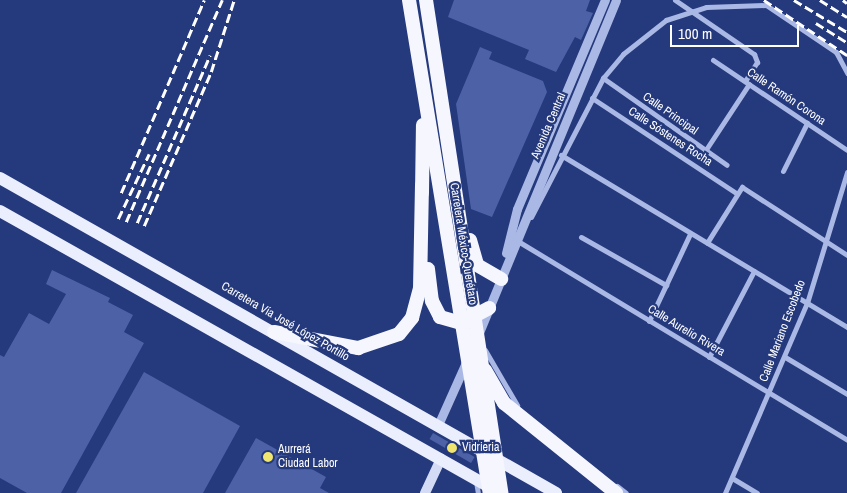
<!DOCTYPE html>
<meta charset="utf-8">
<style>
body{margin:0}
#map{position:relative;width:847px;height:493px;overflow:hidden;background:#25397d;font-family:"Archivo Narrow",sans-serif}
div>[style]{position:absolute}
.building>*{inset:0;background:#4d62a6;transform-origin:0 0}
.pedestrian>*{height:4.5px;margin:-2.25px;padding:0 2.25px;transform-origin:2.25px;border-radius:2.25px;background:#aab8e5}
.minor>*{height:5px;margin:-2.5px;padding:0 2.5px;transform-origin:2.5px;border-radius:2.5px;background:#aab8e5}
.tertiary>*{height:9px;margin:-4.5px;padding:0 4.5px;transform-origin:4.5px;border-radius:4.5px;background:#aab8e5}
.secondary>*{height:10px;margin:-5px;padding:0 5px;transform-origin:5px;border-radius:5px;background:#d3dbf5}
.primary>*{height:12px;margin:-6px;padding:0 6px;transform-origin:6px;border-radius:6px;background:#ebeefd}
.trunk>*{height:14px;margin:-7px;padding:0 7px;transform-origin:7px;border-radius:7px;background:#f5f6fe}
.rail>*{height:2.5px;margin-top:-1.25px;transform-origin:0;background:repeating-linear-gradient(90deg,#fff 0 9px,transparent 0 13px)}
.dots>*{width:14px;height:14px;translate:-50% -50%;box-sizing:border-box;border:2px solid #25397d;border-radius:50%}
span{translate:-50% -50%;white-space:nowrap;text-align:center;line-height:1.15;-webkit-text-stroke:4.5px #25397d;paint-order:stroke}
.street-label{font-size:12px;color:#fff}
.poi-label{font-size:12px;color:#fff}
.left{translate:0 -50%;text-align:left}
.scale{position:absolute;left:670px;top:25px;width:129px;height:22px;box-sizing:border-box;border:2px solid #fff;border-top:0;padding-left:6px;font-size:15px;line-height:18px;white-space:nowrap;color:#fff;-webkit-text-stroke:4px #25397d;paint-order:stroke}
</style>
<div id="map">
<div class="building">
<i style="clip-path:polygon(454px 0,590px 0,586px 11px,593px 13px,581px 40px,575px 37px,556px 72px,525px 59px,529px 50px,448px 17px)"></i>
<i style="clip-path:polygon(480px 47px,492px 52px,489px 59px,543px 81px,547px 92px,492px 217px,471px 209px,456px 104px)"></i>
<i style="clip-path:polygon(52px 270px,110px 298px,108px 302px,133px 315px,124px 332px,144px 343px,61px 493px,27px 493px,0 478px,0 355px,4px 357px,29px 313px,49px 324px,66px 294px,46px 284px)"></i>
<i style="clip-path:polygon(144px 372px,240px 426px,203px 493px,76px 493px)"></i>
<i style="left:433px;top:433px;width:48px;height:7px;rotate:30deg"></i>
<i style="clip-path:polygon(256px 438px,326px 477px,320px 488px,329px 493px,225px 493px)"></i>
</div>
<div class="pedestrian">
<i style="left:707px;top:243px;width:66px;rotate:-58deg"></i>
</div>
<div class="minor">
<i style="left:675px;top:0;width:96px;rotate:34.4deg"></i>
<i style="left:754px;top:54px;width:9px;rotate:69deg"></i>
<i style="left:757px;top:62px;width:22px;rotate:122deg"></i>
<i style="left:713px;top:60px;width:161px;rotate:33.9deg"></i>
<i style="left:603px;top:78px;width:151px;rotate:35.1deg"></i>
<i style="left:592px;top:98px;width:173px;rotate:33.4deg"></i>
<i style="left:705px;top:151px;width:80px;rotate:-56.7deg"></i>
<i style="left:561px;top:155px;width:334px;rotate:31deg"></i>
<i style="left:783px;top:171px;width:54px;rotate:-63.4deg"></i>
<i style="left:742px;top:187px;width:125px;rotate:32.9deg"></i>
<i style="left:531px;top:217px;width:157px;rotate:-62.6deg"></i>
<i style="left:603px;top:78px;width:31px;rotate:-50deg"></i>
<i style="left:623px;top:54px;width:55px;rotate:-38.3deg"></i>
<i style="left:666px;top:20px;width:42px;rotate:-18deg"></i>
<i style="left:706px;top:7px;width:60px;rotate:-1.9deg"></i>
<i style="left:766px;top:5px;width:84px;rotate:33.9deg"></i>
<i style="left:836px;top:52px;width:24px;rotate:62deg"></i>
<i style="left:581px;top:237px;width:98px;rotate:29.5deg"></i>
<i style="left:516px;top:240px;width:387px;rotate:31.1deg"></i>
<i style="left:649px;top:321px;width:96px;rotate:-64.8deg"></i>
<i style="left:485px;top:350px;width:64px;rotate:59.8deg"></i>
<i style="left:709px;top:357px;width:97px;rotate:-62.4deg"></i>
<i style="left:785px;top:357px;width:72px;rotate:30.8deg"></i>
<i style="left:732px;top:478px;width:29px;rotate:31deg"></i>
<i style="left:476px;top:481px;width:12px;rotate:81deg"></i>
<i style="left:617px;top:486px;width:11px;rotate:38deg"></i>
<i style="left:725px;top:493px;width:207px;rotate:-66.7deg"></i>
<i style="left:807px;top:303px;width:137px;rotate:-73deg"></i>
</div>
<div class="tertiary">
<i style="left:506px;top:253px;width:45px;rotate:-76deg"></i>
<i style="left:517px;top:209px;width:227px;rotate:-67.2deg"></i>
<i style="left:478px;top:335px;width:362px;rotate:-67.6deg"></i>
<i style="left:438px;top:425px;width:73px;rotate:-65.9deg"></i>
</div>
<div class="secondary">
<i style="left:425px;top:493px;width:38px;rotate:-65deg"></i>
</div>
<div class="primary">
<i style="left:0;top:178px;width:639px;rotate:29.53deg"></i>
<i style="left:0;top:211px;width:568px;rotate:29.41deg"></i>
</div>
<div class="trunk">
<i style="left:409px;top:0;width:500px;rotate:80.7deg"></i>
<i style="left:426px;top:0;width:499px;rotate:81.3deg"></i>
<i style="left:422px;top:193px;width:68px;rotate:-89.2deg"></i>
<i style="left:470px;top:240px;width:26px;rotate:74deg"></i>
<i style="left:477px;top:265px;width:28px;rotate:30deg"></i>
<i style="left:428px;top:269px;width:32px;rotate:83deg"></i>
<i style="left:432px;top:301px;width:18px;rotate:63deg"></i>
<i style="left:440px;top:317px;width:22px;rotate:16deg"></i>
<i style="left:461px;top:323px;width:32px;rotate:-28deg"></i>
<i style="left:274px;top:332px;width:86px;rotate:10.8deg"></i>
<i style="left:358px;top:348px;width:43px;rotate:-18.9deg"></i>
<i style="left:399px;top:334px;width:21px;rotate:-51deg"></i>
<i style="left:412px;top:318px;width:30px;rotate:-75deg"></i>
<i style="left:420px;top:289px;width:104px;rotate:-88.9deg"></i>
<i style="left:485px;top:370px;width:38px;rotate:60deg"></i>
<i style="left:504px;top:403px;width:144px;rotate:38.8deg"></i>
</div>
<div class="rail">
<i style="left:764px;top:0;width:100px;rotate:33.5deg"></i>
<i style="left:794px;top:0;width:62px;rotate:31.1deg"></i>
<i style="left:820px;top:0;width:32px;rotate:32deg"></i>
<i style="left:843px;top:0;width:5px;rotate:37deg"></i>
<i style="left:816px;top:23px;width:36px;rotate:32deg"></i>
<i style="left:121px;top:193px;width:210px;rotate:-66.7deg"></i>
<i style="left:118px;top:219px;width:72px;rotate:-64.5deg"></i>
<i style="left:126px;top:222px;width:242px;rotate:-66.6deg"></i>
<i style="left:137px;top:223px;width:183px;rotate:-66.5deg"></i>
<i style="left:144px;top:226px;width:168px;rotate:-66.5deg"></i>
<i style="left:211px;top:72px;width:76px;rotate:-72.3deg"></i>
</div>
<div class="dots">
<i style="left:452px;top:448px;background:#efe56f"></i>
<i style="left:268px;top:457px;background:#efe56f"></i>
</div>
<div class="street-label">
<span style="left:786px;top:97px;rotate:34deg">Calle Ramón Corona</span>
<span style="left:670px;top:114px;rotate:35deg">Calle Principal</span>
<span style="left:549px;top:126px;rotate:-67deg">Avenida Central</span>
<span style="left:670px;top:137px;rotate:33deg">Calle Sóstenes Rocha</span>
<span style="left:463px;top:244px;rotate:81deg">Carretera México-Querétaro</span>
<span style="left:285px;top:322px;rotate:30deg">Carretera Vía José López Portillo</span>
<span style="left:686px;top:331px;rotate:31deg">Calle Aurelio Rivera</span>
<span style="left:783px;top:331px;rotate:-69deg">Calle Mariano Escobedo</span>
</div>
<div class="poi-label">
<span class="left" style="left:462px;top:448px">Vidrieria</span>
<span class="left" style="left:278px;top:457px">Aurrerá<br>Ciudad Labor</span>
</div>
<div class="scale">100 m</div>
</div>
